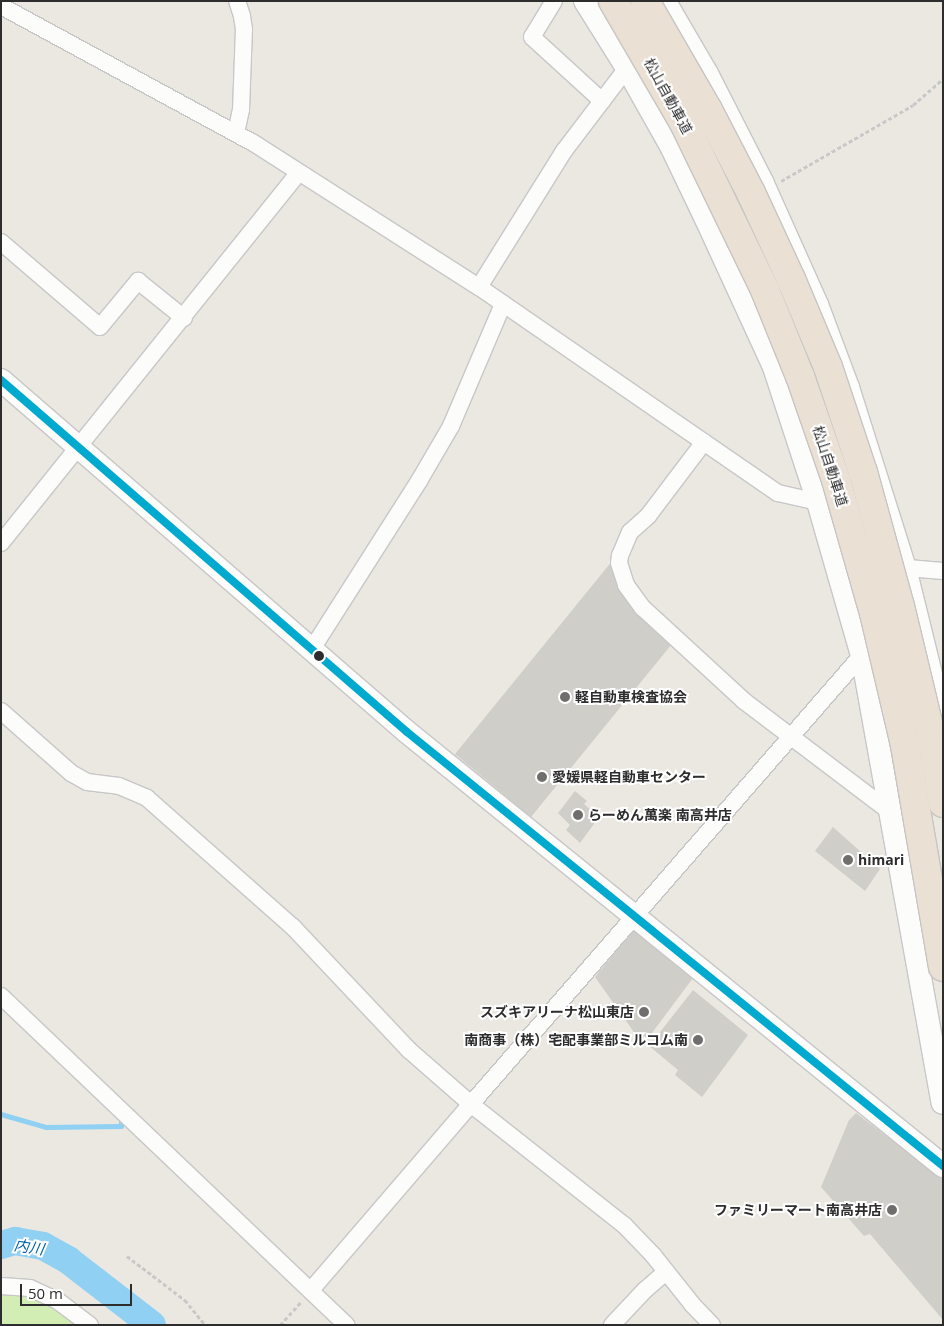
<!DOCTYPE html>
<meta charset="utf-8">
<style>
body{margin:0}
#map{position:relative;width:944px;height:1326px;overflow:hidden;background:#ebe8e2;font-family:"Open Sans","Noto Sans JP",sans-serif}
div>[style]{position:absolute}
.pitch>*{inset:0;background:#d3eeb5}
.stream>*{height:4.5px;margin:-2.25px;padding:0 2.25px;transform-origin:2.25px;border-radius:2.25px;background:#90d0f2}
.river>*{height:28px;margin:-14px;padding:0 14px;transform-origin:14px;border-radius:14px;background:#90d0f2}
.building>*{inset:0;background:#d0cec9}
.path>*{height:2.5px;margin-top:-1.25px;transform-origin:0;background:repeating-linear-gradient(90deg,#c8c8c8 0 4px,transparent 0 6.5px)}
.roads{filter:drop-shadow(1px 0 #c8c7c7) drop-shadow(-1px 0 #c8c7c7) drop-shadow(0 1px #c8c7c7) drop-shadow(0 -1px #c8c7c7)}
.street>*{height:16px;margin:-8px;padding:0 8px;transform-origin:8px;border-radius:8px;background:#fcfcfb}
.secondary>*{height:22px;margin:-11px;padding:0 11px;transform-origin:11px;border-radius:11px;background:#fcfcfb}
.bridges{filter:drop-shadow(1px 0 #c6c5c3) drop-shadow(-1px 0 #c6c5c3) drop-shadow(0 1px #c6c5c3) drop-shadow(0 -1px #c6c5c3)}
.highway-bridge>*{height:28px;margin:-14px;padding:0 14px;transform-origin:14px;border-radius:14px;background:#eae0d4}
.bus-1>*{height:8px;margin:-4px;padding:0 4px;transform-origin:4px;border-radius:4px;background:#00a9ce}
.dots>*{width:14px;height:14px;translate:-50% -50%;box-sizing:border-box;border:2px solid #fff;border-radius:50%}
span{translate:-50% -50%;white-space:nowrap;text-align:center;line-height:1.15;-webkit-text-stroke:4px #fff;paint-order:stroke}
.street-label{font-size:14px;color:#2d2d2d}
.poi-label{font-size:14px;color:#2d2d2d;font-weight:700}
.left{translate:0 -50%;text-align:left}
.right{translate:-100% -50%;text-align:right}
.water-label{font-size:15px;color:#0162ac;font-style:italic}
.frame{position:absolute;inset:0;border:2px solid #2d2d2d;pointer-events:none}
.scale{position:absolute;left:20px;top:1284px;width:112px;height:22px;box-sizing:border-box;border:2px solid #2d2d2d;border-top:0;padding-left:6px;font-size:15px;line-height:18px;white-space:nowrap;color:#2d2d2d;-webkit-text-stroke:4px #fff;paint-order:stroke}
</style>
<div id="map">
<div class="pitch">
<i style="clip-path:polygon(1px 1291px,37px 1297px,82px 1325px,1px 1325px)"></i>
</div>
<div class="stream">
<i style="left:1px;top:1114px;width:47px;rotate:16.1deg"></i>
<i style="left:46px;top:1127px;width:75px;rotate:-0.8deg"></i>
<i style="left:121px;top:1126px;width:6px;rotate:-90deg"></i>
</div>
<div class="river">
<i style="left:1px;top:1245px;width:15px;rotate:-16deg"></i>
<i style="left:15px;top:1241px;width:28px;rotate:10deg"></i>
<i style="left:43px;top:1246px;width:29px;rotate:29deg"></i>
<i style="left:68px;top:1260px;width:106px;rotate:37.7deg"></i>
</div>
<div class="building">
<i style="clip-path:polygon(617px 555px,628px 585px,676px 639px,531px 817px,455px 754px)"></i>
<i style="clip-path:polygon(575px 791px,587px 801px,584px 804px,599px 817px,580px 843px,566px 830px,570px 825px,558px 813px)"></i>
<i style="clip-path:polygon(833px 827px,880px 869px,865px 891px,815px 851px)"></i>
<i style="clip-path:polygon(635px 928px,693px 978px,643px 1045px,595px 977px)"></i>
<i style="clip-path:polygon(693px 990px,748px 1035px,702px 1097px,675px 1075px,678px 1070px,649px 1046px)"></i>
<i style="clip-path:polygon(856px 1113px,943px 1179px,943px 1320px,870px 1234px,864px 1236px,821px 1187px,849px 1120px)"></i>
</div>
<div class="path">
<i style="left:781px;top:181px;width:152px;rotate:-29.9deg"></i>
<i style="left:913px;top:105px;width:40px;rotate:-41deg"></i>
<i style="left:127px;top:1256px;width:73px;rotate:37.2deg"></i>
<i style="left:185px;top:1300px;width:32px;rotate:51deg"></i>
<i style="left:280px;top:1325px;width:31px;rotate:-48deg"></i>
</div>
<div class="roads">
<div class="street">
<i style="left:554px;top:1px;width:42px;rotate:121.4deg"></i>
<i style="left:532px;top:37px;width:95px;rotate:42.4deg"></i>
<i style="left:668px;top:1px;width:83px;rotate:59.7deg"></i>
<i style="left:710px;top:73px;width:121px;rotate:63deg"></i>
<i style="left:765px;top:181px;width:135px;rotate:65.9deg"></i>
<i style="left:820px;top:304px;width:89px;rotate:69.5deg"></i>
<i style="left:851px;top:387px;width:190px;rotate:72.5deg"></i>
<i style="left:908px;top:568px;width:147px;rotate:76.2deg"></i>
<i style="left:1px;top:6px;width:285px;rotate:28.5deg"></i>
<i style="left:252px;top:142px;width:269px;rotate:32.6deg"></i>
<i style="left:479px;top:287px;width:363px;rotate:34.6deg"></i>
<i style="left:778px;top:493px;width:41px;rotate:12.7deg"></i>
<i style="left:818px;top:502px;width:9px;rotate:41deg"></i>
<i style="left:236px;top:133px;width:24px;rotate:-78deg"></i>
<i style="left:241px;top:110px;width:81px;rotate:-87.9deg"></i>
<i style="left:244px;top:29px;width:13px;rotate:-99deg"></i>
<i style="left:242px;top:16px;width:16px;rotate:-108deg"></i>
<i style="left:1px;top:242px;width:130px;rotate:40.6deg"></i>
<i style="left:100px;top:327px;width:60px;rotate:-50.4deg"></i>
<i style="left:138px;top:281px;width:59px;rotate:38.8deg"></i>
<i style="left:479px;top:287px;width:160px;rotate:-58deg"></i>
<i style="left:564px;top:151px;width:104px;rotate:-52.8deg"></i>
<i style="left:704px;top:442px;width:93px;rotate:127.1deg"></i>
<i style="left:648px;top:516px;width:24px;rotate:138deg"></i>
<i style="left:630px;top:532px;width:25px;rotate:113deg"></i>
<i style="left:620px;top:555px;width:8px;rotate:97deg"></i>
<i style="left:619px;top:563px;width:23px;rotate:72deg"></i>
<i style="left:626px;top:585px;width:29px;rotate:54deg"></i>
<i style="left:643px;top:608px;width:137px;rotate:42.6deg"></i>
<i style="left:744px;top:701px;width:183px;rotate:37.2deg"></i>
<i style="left:1px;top:543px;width:475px;rotate:-51.2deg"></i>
<i style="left:886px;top:551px;width:28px;rotate:38deg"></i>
<i style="left:908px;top:568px;width:35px;rotate:5deg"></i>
<i style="left:312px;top:649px;width:199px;rotate:-57.5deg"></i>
<i style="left:419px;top:481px;width:64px;rotate:-59.8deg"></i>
<i style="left:451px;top:426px;width:133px;rotate:-66.9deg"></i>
<i style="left:1px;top:711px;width:94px;rotate:41.5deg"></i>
<i style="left:71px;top:773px;width:18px;rotate:29deg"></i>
<i style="left:87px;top:782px;width:32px;rotate:7deg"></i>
<i style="left:119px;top:786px;width:30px;rotate:23deg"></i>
<i style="left:147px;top:798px;width:195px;rotate:41.5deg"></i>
<i style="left:293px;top:927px;width:169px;rotate:46.7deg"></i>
<i style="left:409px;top:1050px;width:82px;rotate:41.1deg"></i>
<i style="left:471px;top:1104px;width:245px;rotate:130.7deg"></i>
<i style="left:1px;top:996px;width:477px;rotate:43.6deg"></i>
<i style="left:1px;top:1286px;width:29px;rotate:4deg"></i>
<i style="left:30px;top:1288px;width:31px;rotate:25deg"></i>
<i style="left:58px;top:1301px;width:40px;rotate:37deg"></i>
<i style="left:612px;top:1325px;width:48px;rotate:-46.7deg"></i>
<i style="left:645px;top:1290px;width:28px;rotate:-41deg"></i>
<i style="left:712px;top:1325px;width:29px;rotate:-134deg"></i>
<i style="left:692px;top:1304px;width:63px;rotate:-128.5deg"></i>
<i style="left:653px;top:1255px;width:42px;rotate:-134deg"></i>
<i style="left:624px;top:1225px;width:195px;rotate:-141.7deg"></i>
<i style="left:471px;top:1104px;width:595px;rotate:-48.95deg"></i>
</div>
<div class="secondary">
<i style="left:585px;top:1px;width:79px;rotate:57.9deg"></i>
<i style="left:627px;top:68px;width:90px;rotate:60.6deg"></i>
<i style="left:671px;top:146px;width:81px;rotate:64.4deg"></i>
<i style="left:706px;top:219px;width:163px;rotate:65.3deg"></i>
<i style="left:774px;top:367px;width:142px;rotate:71.9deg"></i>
<i style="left:818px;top:502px;width:159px;rotate:74deg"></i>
<i style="left:862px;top:655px;width:455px;rotate:79.8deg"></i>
<i style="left:1px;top:380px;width:537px;rotate:40.93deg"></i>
<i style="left:407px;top:732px;width:690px;rotate:39deg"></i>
</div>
</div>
<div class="bridges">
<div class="highway-bridge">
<i style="left:613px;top:1px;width:141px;rotate:59.8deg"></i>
<i style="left:684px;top:123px;width:186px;rotate:64.1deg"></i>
<i style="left:765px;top:290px;width:93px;rotate:67.9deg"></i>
<i style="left:800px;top:376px;width:110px;rotate:70.9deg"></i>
<i style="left:836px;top:480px;width:138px;rotate:74.1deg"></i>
<i style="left:874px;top:613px;width:136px;rotate:76.8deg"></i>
<i style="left:905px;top:745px;width:225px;rotate:80.3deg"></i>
<i style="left:645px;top:1px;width:126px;rotate:60deg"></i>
<i style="left:708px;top:110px;width:93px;rotate:62.6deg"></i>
<i style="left:751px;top:193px;width:95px;rotate:65.1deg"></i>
<i style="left:791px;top:279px;width:95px;rotate:67.2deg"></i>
<i style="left:828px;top:367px;width:111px;rotate:71.6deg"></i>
<i style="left:863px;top:472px;width:139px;rotate:74.6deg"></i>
<i style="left:900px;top:606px;width:137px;rotate:76.5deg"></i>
<i style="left:932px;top:739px;width:65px;rotate:80.2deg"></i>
</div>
</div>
<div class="bus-1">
<i style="left:1px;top:380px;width:537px;rotate:40.93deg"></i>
<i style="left:407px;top:732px;width:690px;rotate:39deg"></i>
</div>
<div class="dots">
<i style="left:319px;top:656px;background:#2d2d2d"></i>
<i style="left:565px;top:697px;background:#706e6c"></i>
<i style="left:542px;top:777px;background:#706e6c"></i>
<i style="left:578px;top:815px;background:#706e6c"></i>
<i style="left:848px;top:860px;background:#706e6c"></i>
<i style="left:644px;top:1012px;background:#706e6c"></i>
<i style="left:698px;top:1040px;background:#706e6c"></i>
<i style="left:892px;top:1210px;background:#706e6c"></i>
</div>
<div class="street-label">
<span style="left:668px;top:96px;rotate:61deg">松山自動車道</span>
<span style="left:830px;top:466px;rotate:72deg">松山自動車道</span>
</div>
<div class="poi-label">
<span class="left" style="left:575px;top:697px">軽自動車検査協会</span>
<span class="left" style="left:552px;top:777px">愛媛県軽自動車センター</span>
<span class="left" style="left:588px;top:815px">らーめん萬楽 南高井店</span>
<span class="left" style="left:858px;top:860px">himari</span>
<span class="right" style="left:634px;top:1012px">スズキアリーナ松山東店</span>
<span class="right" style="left:688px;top:1040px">南商事（株）宅配事業部ミルコム南</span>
<span class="right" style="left:882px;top:1210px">ファミリーマート南高井店</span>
</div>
<div class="water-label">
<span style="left:29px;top:1247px;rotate:9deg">内川</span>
</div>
<div class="frame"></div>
<div class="scale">50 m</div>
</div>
